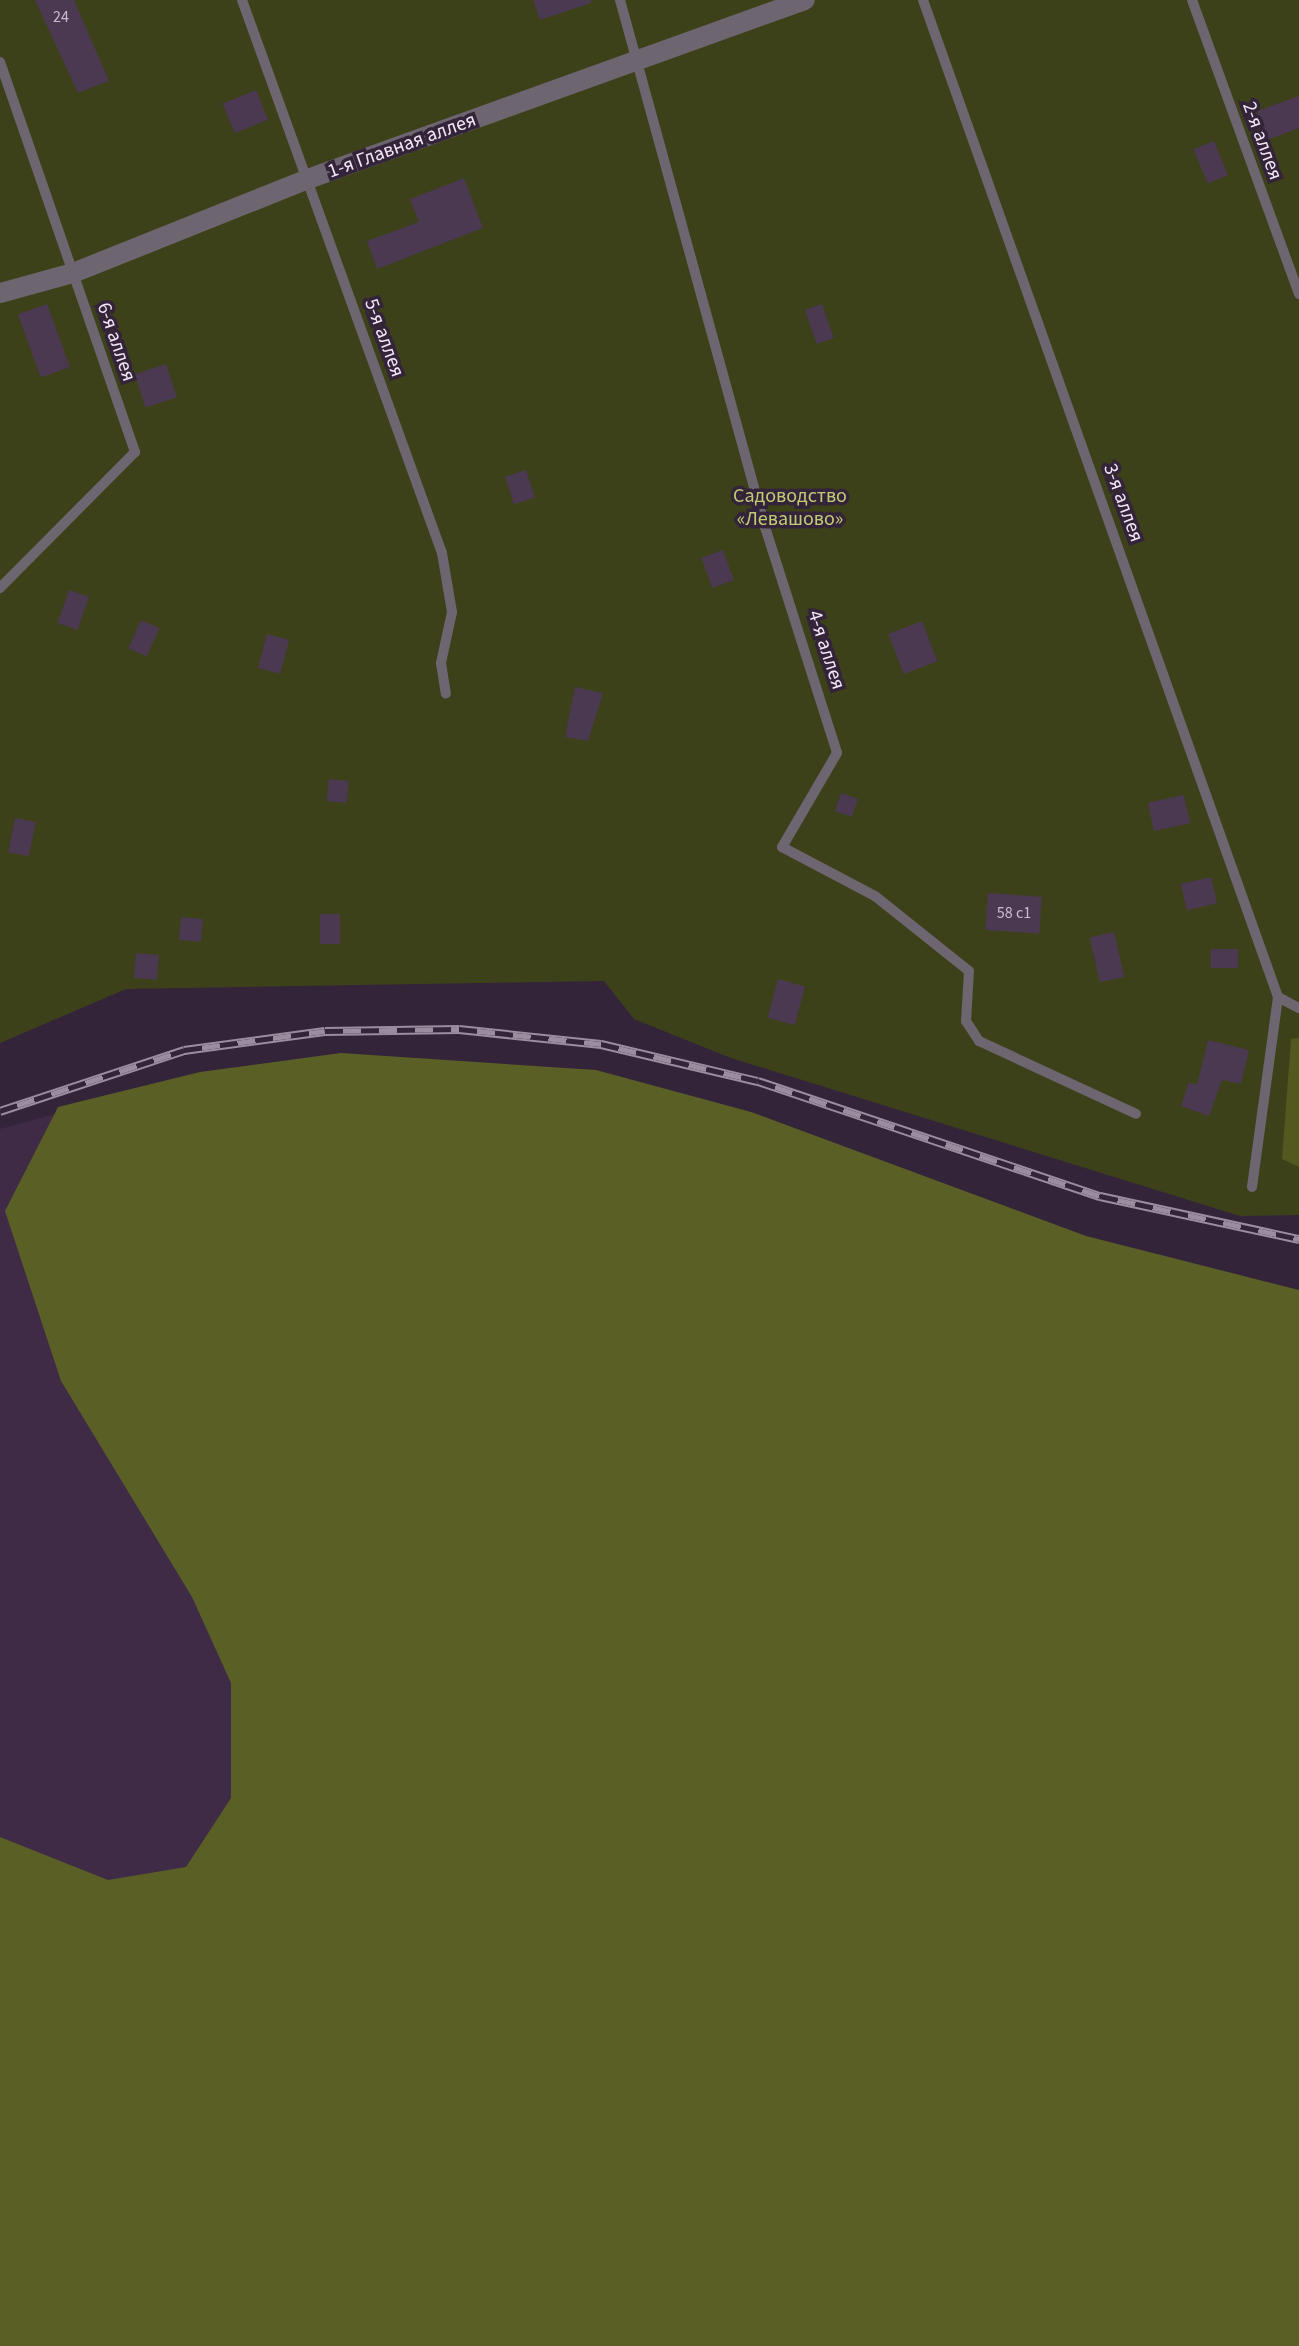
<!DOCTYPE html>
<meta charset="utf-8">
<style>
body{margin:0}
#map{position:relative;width:1299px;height:2346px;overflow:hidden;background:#34243a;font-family:"Source Sans 3",sans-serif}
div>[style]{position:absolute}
.built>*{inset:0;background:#3f2b46}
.green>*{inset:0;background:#3d411a}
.forest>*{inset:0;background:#5a5f26}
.water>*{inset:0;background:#53581f}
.building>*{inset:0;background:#4a3950;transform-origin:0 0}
.lane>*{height:10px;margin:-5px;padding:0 5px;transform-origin:5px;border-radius:5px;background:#6d6570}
.street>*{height:20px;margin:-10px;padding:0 10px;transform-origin:10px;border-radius:10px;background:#6d6570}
.rail>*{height:9px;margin-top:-4.5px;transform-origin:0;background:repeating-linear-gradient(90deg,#34243a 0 18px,#9a8d9f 0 36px);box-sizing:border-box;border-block:2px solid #9a8d9f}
span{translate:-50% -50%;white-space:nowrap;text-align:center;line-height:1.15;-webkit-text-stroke:7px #34243a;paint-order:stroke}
.number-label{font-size:16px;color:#c7bccc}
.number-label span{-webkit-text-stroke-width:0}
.street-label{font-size:20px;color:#f1e7f5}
.park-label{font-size:20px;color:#c1ca75}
</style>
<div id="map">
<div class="built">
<i style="clip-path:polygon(124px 1095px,272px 1734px,192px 1884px,0 1897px,0 1129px)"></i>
</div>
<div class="green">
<i style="clip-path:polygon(0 0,1299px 0,1299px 1215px,1240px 1216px,731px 1058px,634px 1019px,604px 981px,126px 989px,0 1043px)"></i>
</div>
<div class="forest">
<i style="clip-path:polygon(341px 1053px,596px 1070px,751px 1112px,1086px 1236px,1299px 1290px,1299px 2346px,0 2346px,0 1837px,108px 1880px,186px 1867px,231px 1798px,231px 1683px,192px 1597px,61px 1381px,5px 1211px,58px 1107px,200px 1072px)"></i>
</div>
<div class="water">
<i style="clip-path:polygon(1299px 1038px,1299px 1167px,1282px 1159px,1291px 1039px)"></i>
</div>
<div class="building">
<i style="clip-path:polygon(35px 0,74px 0,109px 81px,78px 93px)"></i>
<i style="clip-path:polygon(533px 0,591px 0,591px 3px,540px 20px)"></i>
<i style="left:256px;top:90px;width:32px;height:36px;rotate:68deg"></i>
<i style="clip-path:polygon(1299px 96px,1299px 128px,1267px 140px,1257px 111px)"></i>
<i style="left:1214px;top:141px;width:37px;height:22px;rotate:68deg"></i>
<i style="clip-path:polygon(464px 178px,483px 228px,377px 269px,367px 241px,419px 222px,410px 199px)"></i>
<i style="left:47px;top:304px;width:67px;height:31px;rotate:70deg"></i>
<i style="left:822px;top:304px;width:36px;height:18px;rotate:71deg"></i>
<i style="left:166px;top:364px;width:35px;height:33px;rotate:72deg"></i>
<i style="left:526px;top:470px;width:29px;height:22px;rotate:72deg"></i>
<i style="left:723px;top:550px;width:32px;height:23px;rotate:70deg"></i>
<i style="left:69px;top:590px;width:21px;height:35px;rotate:19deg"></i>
<i style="left:141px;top:620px;width:20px;height:31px;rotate:24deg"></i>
<i style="left:922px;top:621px;width:43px;height:36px;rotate:69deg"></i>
<i style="left:267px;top:634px;width:23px;height:35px;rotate:15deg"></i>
<i style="clip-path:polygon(575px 687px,603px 693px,588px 741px,565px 737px)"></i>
<i style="left:329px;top:779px;width:20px;height:22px;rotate:6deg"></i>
<i style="left:841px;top:793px;width:18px;height:19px;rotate:19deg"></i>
<i style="left:1184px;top:795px;width:29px;height:37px;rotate:78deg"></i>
<i style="left:15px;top:818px;width:21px;height:35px;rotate:11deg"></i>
<i style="left:1211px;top:877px;width:27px;height:31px;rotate:77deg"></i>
<i style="left:988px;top:893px;width:54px;height:37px;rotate:4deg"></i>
<i style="left:320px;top:914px;width:20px;height:30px"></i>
<i style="left:181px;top:917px;width:22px;height:23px;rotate:5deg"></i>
<i style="left:1114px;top:932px;width:46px;height:25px;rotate:77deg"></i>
<i style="left:1211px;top:949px;width:27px;height:19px"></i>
<i style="left:136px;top:953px;width:23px;height:25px;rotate:5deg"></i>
<i style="left:778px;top:979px;width:28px;height:40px;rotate:15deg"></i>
<i style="clip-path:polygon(1208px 1040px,1249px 1050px,1241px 1084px,1222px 1080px,1209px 1116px,1181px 1106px,1189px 1082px,1197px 1085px)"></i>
</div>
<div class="lane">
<i style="left:242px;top:0;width:588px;rotate:70.12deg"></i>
<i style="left:442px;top:553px;width:60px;rotate:80.4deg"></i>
<i style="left:452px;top:612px;width:52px;rotate:102.2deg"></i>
<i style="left:441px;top:663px;width:31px;rotate:81deg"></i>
<i style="left:620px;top:0;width:547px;rotate:74.62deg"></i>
<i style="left:765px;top:527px;width:237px;rotate:72.3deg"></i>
<i style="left:837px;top:753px;width:109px;rotate:120.3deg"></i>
<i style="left:782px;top:847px;width:105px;rotate:27.8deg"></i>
<i style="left:875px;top:896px;width:120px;rotate:38.6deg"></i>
<i style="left:969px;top:971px;width:50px;rotate:93.4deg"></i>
<i style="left:966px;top:1021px;width:24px;rotate:57deg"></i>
<i style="left:979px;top:1041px;width:173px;rotate:24.9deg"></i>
<i style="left:923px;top:0;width:1058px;rotate:70.4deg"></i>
<i style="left:1278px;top:997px;width:24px;rotate:28deg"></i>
<i style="left:1192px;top:0;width:313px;rotate:70deg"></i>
<i style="left:0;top:62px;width:413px;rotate:70.9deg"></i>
<i style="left:135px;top:452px;width:192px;rotate:134.8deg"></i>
<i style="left:1252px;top:1187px;width:192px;rotate:-82.2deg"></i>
</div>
<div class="street">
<i style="left:0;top:293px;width:76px;rotate:-15.3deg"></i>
<i style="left:73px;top:273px;width:253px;rotate:-21.8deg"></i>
<i style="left:308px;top:179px;width:528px;rotate:-19.81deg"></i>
</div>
<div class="rail">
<i style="left:0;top:1111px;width:194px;rotate:-18.3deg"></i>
<i style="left:184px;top:1050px;width:142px;rotate:-7.7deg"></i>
<i style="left:325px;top:1031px;width:134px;rotate:-0.9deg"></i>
<i style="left:459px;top:1029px;width:143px;rotate:6deg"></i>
<i style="left:601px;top:1044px;width:161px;rotate:13.3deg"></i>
<i style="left:758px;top:1081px;width:361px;rotate:18.6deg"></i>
<i style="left:1100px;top:1196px;width:204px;rotate:12.2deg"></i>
</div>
<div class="number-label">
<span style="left:61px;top:17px">24</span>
<span style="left:1014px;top:913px">58 с1</span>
</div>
<div class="street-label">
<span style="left:1262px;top:141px;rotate:70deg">2-я аллея</span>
<span style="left:402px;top:146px;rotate:-20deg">1-я Главная аллея</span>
<span style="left:384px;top:338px;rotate:70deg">5-я аллея</span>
<span style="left:116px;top:342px;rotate:71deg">6-я аллея</span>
<span style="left:1123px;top:503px;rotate:70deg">3-я аллея</span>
<span style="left:826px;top:650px;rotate:72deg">4-я аллея</span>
</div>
<div class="park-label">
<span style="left:790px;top:508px">Садоводство<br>«Левашово»</span>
</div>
</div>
